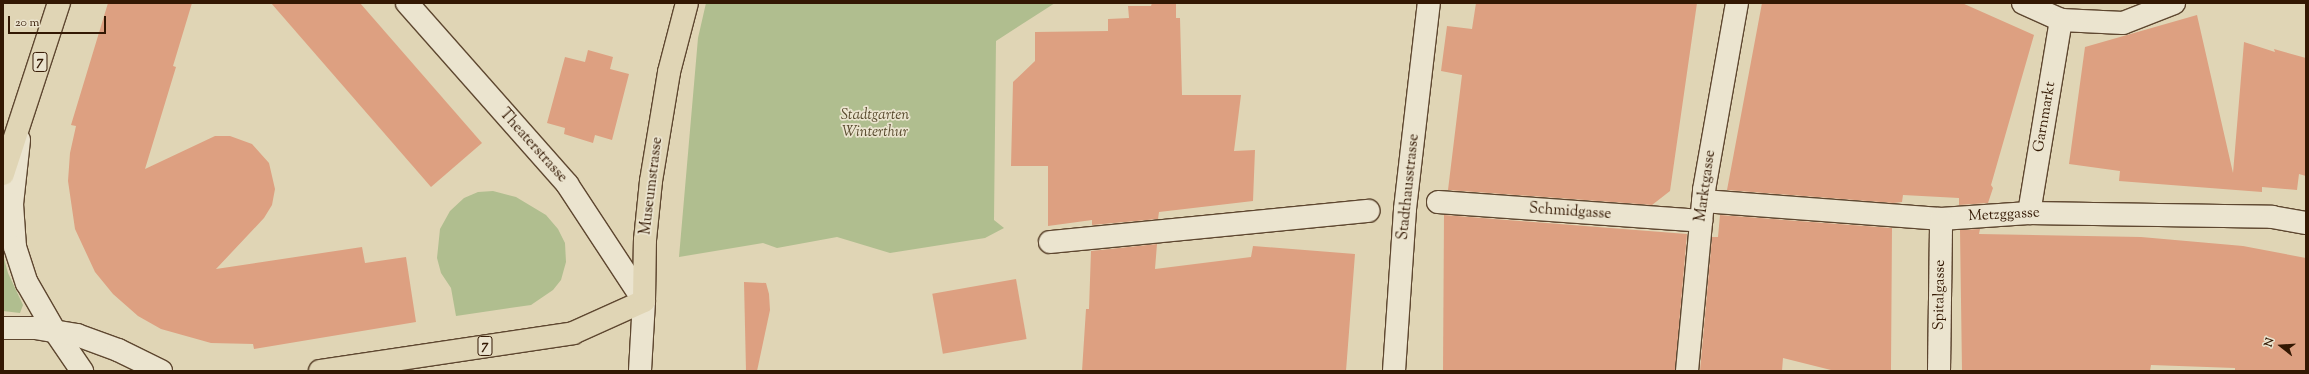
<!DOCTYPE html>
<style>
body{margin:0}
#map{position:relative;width:2309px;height:374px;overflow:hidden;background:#e0d5b5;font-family:"Sorts Mill Goudy",serif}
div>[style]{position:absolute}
.green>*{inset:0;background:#b0be8f}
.building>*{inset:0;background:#dda081;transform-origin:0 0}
.roads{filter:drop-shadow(1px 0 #5e4730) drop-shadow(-1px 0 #5e4730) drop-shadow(0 1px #5e4730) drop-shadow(0 -1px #5e4730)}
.minor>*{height:22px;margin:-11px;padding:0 11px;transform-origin:11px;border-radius:11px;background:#ebe4cf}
.major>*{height:22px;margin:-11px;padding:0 11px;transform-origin:11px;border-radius:11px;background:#e0d5b5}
span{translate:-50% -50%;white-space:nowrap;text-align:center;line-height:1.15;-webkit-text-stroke:3.5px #ebe4cf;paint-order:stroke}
.shield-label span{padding:1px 3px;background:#ebe4cf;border:1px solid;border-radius:3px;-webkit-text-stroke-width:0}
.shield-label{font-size:14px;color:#331803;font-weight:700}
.park-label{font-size:15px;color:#584a2d;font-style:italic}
.street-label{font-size:15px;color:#331803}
.frame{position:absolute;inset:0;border:4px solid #331803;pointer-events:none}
.north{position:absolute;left:2261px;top:326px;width:40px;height:40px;-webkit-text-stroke:3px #ebe4cf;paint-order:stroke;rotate:287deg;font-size:11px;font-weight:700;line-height:16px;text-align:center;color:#331803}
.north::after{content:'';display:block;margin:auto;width:14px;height:18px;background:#331803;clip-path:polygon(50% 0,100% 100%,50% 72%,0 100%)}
.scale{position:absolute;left:8px;top:16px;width:98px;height:18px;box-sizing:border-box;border:2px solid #331803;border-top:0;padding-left:5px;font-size:12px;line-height:14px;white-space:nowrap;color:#331803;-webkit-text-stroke:3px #ebe4cf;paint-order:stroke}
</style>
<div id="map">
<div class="green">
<i style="clip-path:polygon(706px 3px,1055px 3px,996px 41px,994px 220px,1004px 228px,985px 238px,890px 253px,837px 237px,777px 248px,763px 243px,679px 257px,698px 38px)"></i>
<i style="clip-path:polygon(493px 191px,516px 197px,546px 215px,558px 229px,565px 243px,566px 262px,561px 280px,553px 290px,531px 305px,456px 316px,451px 288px,441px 273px,437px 258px,440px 229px,450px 211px,464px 198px,478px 192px)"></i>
<i style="clip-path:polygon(3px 255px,8px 273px,23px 305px,20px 313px,3px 311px)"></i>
</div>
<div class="building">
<i style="clip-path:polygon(108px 3px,192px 3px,173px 66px,176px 67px,145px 169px,215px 136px,230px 136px,252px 144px,269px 163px,275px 189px,272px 205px,264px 218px,216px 269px,362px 247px,365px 263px,406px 257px,416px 322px,254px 349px,253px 344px,211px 343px,161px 329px,138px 316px,113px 294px,95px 272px,75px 229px,68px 181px,70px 153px,76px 126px,71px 125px)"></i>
<i style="clip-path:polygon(271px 3px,360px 3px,482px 143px,431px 187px)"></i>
<i style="clip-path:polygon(1152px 3px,1176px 3px,1176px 18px,1180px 18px,1182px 95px,1241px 95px,1234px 151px,1255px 150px,1253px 201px,1159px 212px,1158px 219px,1092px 225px,1092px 220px,1048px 226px,1048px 166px,1011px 166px,1013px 82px,1035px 61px,1035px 32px,1108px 31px,1108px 19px,1129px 18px,1128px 6px,1151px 6px)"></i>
<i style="clip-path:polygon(1476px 3px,1697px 3px,1670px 191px,1652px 205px,1448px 190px,1462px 75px,1441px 71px,1447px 26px,1472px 29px)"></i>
<i style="clip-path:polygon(1762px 3px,1962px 3px,2034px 35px,1991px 185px,1993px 188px,1988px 203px,1959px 205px,1959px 198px,1903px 195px,1902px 202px,1893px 203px,1727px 190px)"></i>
<i style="clip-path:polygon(2197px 15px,2233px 173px,2244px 42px,2275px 52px,2274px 49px,2306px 58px,2306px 176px,2299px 174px,2297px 190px,2262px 187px,2262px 192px,2119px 181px,2120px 171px,2069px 164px,2085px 47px)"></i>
<i style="clip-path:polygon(588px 50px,613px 57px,610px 69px,629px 74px,612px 140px,595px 135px,593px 143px,564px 134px,565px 128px,547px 123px,565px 57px,585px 62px)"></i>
<i style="clip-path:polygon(1444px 215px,1687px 234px,1675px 371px,1443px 371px)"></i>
<i style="clip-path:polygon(1720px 215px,1892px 228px,1891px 371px,1835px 371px,1783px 358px,1782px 371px,1700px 371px,1712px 237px,1718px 237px)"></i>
<i style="clip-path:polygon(1980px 229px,1979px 234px,2141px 237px,2243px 246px,2306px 258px,2306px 371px,2235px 371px,2235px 368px,2151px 365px,2150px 371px,1962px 371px,1960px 230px)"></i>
<i style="clip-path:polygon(1157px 244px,1155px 269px,1251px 257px,1253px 246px,1355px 254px,1346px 371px,1082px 371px,1086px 309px,1089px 309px,1091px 251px)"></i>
<i style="left:1016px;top:279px;width:61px;height:85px;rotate:80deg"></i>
<i style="clip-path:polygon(744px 282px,766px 283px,769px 294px,770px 310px,757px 371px,746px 371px)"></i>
</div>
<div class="roads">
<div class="minor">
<i style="left:407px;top:3px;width:242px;rotate:48.5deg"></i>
<i style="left:567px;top:184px;width:140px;rotate:56.7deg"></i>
<i style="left:644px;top:301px;width:70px;rotate:93.3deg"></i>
<i style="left:2023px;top:3px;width:42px;rotate:24.1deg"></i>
<i style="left:2061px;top:20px;width:62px;rotate:2.8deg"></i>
<i style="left:2123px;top:23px;width:55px;rotate:-21.4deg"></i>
<i style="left:19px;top:140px;width:64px;rotate:96.2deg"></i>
<i style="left:12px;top:204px;width:43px;rotate:86deg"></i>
<i style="left:15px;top:247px;width:38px;rotate:72deg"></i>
<i style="left:27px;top:283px;width:54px;rotate:60.1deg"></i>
<i style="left:54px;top:330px;width:50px;rotate:55.7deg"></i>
<i style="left:1703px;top:201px;width:239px;rotate:4.3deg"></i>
<i style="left:1941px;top:219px;width:88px;rotate:-3.9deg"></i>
<i style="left:2029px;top:213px;width:243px;rotate:0.9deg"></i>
<i style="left:2272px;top:217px;width:35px;rotate:10deg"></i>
<i style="left:1438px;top:202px;width:264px;rotate:4.1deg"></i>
<i style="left:2029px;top:213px;width:196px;rotate:-80.6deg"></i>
<i style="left:1050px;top:242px;width:320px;rotate:-5.6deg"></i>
<i style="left:3px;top:328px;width:32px"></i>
<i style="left:35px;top:328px;width:43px;rotate:9.5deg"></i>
<i style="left:77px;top:335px;width:44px;rotate:20.1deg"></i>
<i style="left:118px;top:350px;width:48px;rotate:26deg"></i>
<i style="left:1394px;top:371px;width:162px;rotate:-86.1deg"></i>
<i style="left:1405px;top:209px;width:207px;rotate:-83.4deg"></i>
<i style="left:1687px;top:371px;width:182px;rotate:-84.6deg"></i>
<i style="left:1704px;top:190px;width:190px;rotate:-80deg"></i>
<i style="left:1939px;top:371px;width:152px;rotate:-89.2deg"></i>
</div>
<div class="major">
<i style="left:3px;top:174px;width:180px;rotate:-71.9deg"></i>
<i style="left:320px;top:371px;width:256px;rotate:-8.5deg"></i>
<i style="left:573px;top:333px;width:78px;rotate:-24.3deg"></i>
<i style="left:644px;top:301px;width:61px;rotate:-89.1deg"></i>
<i style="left:645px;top:240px;width:59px;rotate:-84.2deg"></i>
<i style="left:651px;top:181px;width:110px;rotate:-80.6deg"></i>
<i style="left:669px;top:72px;width:71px;rotate:-75.4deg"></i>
</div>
</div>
<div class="shield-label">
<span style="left:40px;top:62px">7</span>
<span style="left:485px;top:346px">7</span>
</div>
<div class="park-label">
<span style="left:875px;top:124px">Stadtgarten<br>Winterthur</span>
</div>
<div class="street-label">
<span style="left:2045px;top:117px;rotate:-80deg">Garnmarkt</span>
<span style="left:533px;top:146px;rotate:48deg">Theaterstrasse</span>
<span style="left:652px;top:186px;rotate:-83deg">Museumstrasse</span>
<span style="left:1706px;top:186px;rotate:-82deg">Marktgasse</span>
<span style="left:1409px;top:187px;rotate:-84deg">Stadthausstrasse</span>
<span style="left:1570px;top:212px;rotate:4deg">Schmidgasse</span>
<span style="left:2004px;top:215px;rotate:-3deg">Metzggasse</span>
<span style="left:1940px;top:295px;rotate:-89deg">Spitalgasse</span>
</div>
<div class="frame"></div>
<div class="north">N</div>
<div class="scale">20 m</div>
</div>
